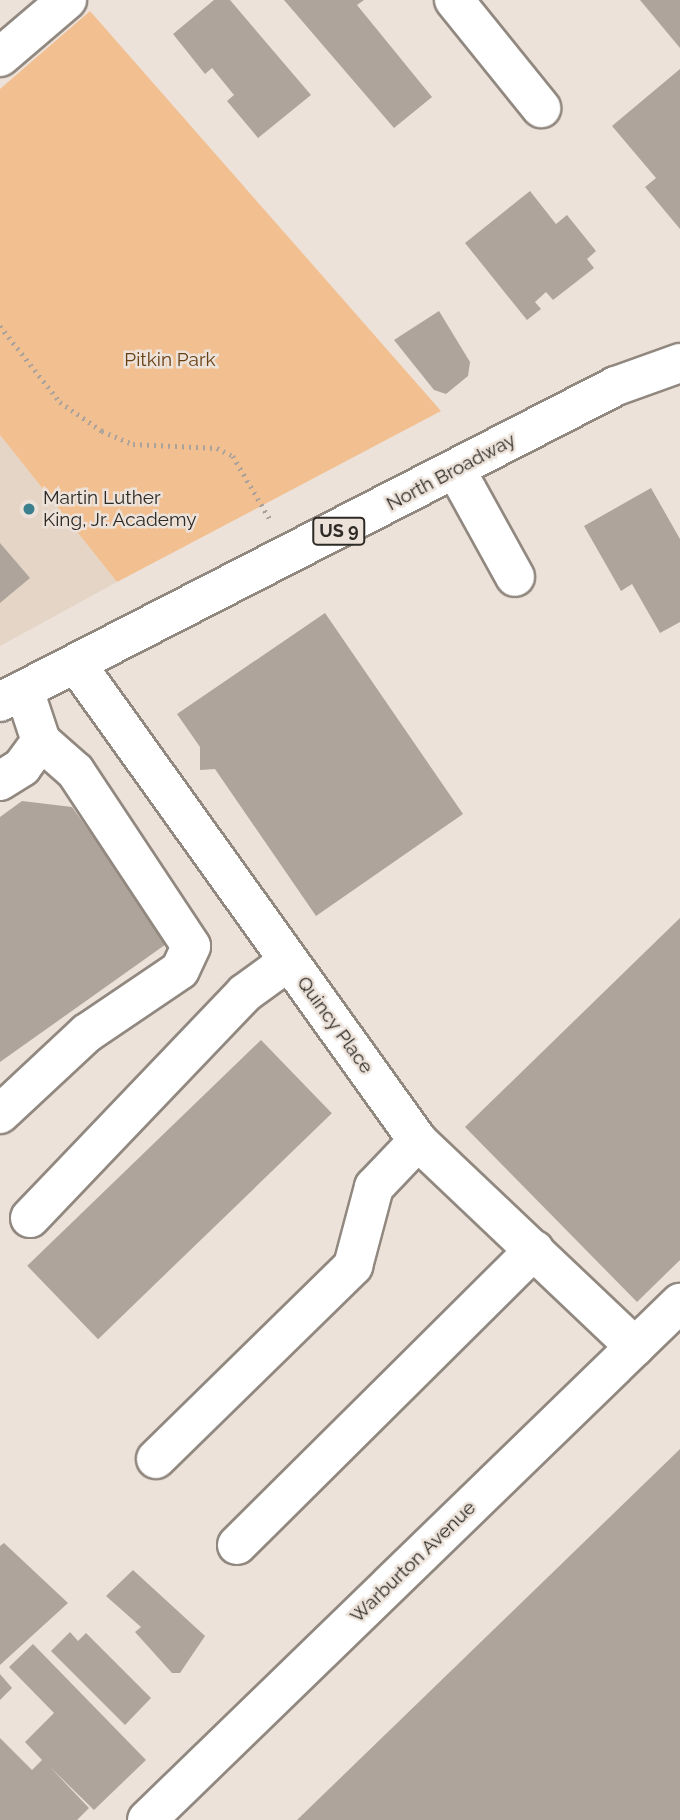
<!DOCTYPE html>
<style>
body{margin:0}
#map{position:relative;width:680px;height:1820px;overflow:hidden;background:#ece2d9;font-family:Raleway,sans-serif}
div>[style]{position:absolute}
.built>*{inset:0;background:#e5d5c7}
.green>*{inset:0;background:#f2bf90}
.building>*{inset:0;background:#aea49c;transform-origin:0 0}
.path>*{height:4.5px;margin-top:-2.25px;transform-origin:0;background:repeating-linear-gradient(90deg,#aaa29b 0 2px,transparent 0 7px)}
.roads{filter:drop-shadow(2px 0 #918880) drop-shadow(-2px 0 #918880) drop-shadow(0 2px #918880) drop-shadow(0 -2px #918880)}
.minor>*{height:38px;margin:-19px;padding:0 19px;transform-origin:19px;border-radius:19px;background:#fff}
.major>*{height:38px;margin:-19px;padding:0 19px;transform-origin:19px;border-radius:19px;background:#fff}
.dots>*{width:19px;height:19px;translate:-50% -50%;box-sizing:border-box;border:4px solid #ece2d9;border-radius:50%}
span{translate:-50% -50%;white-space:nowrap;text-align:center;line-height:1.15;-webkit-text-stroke:5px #ece2d9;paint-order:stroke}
.shield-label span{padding:2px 5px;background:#ece2d9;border:2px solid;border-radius:5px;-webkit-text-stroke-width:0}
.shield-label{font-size:18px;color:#2d2a26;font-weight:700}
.park-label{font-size:19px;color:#673f12}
.street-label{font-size:19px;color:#2d2a26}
.poi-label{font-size:19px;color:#2d2a26}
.left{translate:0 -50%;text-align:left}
</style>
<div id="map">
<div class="built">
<i style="clip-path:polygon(0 435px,117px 582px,0 646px)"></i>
</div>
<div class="green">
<i style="clip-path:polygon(90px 11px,441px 411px,117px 582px,0 435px,0 89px)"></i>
</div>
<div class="building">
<i style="clip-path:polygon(214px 0,230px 0,311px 95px,258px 138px,227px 101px,234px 95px,212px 68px,205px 74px,173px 34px)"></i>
<i style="clip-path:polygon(284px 0,364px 0,357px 5px,432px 97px,394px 128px)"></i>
<i style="clip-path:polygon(640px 0,680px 0,680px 48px)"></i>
<i style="clip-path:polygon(680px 69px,680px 229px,645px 187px,656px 178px,612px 126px)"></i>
<i style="clip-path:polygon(530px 191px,556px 224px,567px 215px,596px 251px,587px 259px,594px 268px,553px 300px,546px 292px,535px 302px,541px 309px,527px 320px,465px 243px)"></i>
<i style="clip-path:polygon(439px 311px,470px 362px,468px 376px,446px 394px,434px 390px,394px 340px)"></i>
<i style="clip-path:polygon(651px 488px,680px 539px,680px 622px,660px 633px,632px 584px,621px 591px,584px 526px)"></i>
<i style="clip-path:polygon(0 543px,30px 578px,0 603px)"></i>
<i style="clip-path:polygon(325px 613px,463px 814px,316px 916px,215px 769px,200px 770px,200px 747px,177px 714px)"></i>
<i style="clip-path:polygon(22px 801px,72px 807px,169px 942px,0 1062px,0 817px)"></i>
<i style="clip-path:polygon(680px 918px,680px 1260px,637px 1302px,465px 1127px)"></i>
<i style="left:261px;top:1040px;width:102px;height:325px;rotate:46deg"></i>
<i style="clip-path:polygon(680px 1449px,680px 1820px,297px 1820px,677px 1452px)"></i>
<i style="clip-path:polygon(4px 1543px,68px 1603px,0 1665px,0 1546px)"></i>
<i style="clip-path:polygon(133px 1570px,205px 1636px,180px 1673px,172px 1673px,135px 1632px,141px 1627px,106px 1596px)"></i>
<i style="clip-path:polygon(70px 1632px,78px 1641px,86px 1633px,151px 1698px,125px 1725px,51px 1651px)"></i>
<i style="clip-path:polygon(33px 1644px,146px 1760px,94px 1810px,49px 1766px,89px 1808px,77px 1820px,0 1820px,0 1738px,32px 1770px,42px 1760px,25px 1742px,54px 1713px,9px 1667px)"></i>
<i style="clip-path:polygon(0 1674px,12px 1688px,0 1700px)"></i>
</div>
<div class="path">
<i style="left:0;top:326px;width:97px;rotate:51.7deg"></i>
<i style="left:60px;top:402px;width:51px;rotate:34.6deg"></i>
<i style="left:102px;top:431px;width:34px;rotate:23deg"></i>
<i style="left:133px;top:444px;width:84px;rotate:2.7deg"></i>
<i style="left:217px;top:448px;width:18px;rotate:27deg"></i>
<i style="left:233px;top:456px;width:75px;rotate:59.7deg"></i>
</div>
<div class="roads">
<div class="minor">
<i style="left:454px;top:0;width:139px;rotate:51.1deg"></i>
<i style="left:0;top:57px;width:88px;rotate:-40.4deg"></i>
<i style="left:456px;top:470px;width:122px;rotate:61.1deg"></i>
<i style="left:77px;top:665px;width:586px;rotate:54.38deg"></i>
<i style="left:418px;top:1141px;width:299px;rotate:43.5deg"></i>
<i style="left:0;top:781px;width:26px;rotate:-32deg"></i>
<i style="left:22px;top:767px;width:32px;rotate:-54deg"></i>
<i style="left:0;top:1114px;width:119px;rotate:-43deg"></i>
<i style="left:87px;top:1033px;width:112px;rotate:-34.1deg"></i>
<i style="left:180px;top:970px;width:26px;rotate:-65deg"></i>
<i style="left:191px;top:946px;width:210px;rotate:-123.5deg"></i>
<i style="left:75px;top:771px;width:45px;rotate:-138.6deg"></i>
<i style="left:41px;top:741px;width:54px;rotate:-108.4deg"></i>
<i style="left:30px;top:1218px;width:311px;rotate:-46.3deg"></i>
<i style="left:245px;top:993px;width:54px;rotate:-36deg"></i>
<i style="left:156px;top:1459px;width:276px;rotate:-44.4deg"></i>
<i style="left:353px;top:1266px;width:82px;rotate:-75.1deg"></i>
<i style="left:374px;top:1187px;width:64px;rotate:-46.3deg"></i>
<i style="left:237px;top:1545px;width:419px;rotate:-44.8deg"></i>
<i style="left:147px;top:1820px;width:743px;rotate:-44.13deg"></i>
</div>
<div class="major">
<i style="left:0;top:702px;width:692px;rotate:-27.16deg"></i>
<i style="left:616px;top:386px;width:68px;rotate:-19.8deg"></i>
</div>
</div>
<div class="dots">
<i style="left:29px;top:509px;background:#3c808f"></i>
</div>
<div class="shield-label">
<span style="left:339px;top:531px">US 9</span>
</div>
<div class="park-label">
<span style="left:170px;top:360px">Pitkin Park</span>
</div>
<div class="street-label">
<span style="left:451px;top:472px;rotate:-28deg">North Broadway</span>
<span style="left:335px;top:1025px;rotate:54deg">Quincy Place</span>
<span style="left:413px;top:1562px;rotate:-44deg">Warburton Avenue</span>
</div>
<div class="poi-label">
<span class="left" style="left:43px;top:509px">Martin Luther<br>King, Jr. Academy</span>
</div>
</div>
